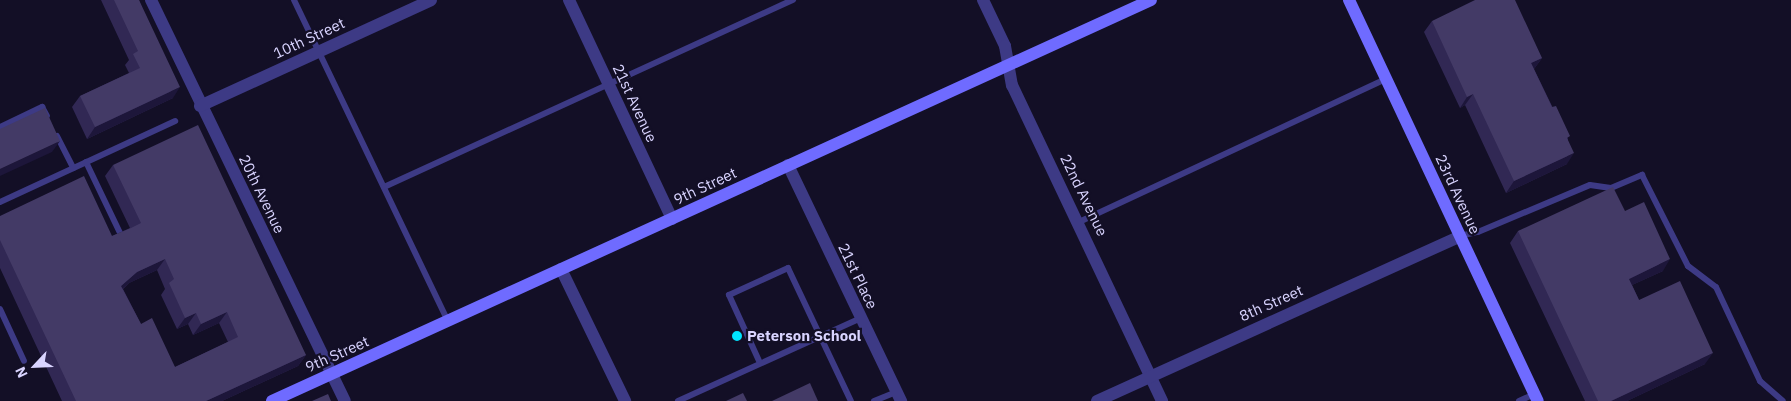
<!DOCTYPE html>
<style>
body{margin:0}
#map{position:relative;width:1791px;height:401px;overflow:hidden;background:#130f26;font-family:"IBM Plex Sans",sans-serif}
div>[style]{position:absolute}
.lane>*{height:6px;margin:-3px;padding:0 3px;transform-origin:3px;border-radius:3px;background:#3d3a85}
.street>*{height:12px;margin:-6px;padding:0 6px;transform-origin:6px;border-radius:6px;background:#3d3a85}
.secondary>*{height:12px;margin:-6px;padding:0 6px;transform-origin:6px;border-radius:6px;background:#6f6bff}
.wall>*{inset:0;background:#312854}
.shaded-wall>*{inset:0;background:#1d163a}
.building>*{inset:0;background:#433a66}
.dots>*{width:14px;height:14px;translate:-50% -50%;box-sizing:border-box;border:2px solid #130f26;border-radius:50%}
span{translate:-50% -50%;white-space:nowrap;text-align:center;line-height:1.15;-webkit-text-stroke:4.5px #130f26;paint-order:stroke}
.street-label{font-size:15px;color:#d9d4ff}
.poi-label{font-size:15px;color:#d9d4ff;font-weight:700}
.left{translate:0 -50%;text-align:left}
.north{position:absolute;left:10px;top:341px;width:50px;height:50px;-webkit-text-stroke:4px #130f26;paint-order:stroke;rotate:245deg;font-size:14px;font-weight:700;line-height:20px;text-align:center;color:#d9d4ff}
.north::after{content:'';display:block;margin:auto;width:18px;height:22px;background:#d9d4ff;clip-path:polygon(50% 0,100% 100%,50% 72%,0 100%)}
</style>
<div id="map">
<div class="lane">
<i style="left:294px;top:0;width:356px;rotate:64.4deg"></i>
<i style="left:0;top:127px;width:47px;rotate:-25.5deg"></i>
<i style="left:42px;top:107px;width:10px;rotate:61deg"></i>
<i style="left:57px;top:136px;width:36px;rotate:63deg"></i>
<i style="left:86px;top:162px;width:81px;rotate:64.4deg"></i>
<i style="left:384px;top:187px;width:450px;rotate:-24.6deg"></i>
<i style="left:0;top:202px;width:193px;rotate:-24.8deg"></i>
<i style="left:1079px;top:222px;width:339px;rotate:-25deg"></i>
<i style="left:1460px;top:236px;width:18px;rotate:-13deg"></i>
<i style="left:1478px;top:232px;width:121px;rotate:-22.8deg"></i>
<i style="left:1590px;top:185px;width:21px;rotate:8deg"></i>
<i style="left:1611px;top:188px;width:34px;rotate:-23deg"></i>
<i style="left:1642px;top:175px;width:102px;rotate:63.2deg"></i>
<i style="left:1688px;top:266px;width:35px;rotate:37deg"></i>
<i style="left:1716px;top:287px;width:104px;rotate:64.9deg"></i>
<i style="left:1760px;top:381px;width:30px;rotate:41deg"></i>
<i style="left:0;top:309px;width:57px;rotate:65.2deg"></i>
<i style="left:760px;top:363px;width:75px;rotate:-114.5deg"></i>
<i style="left:729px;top:295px;width:65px;rotate:-24.6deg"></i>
<i style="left:788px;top:268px;width:147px;rotate:64.7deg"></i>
<i style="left:678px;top:401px;width:201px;rotate:-24.4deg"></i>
<i style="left:874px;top:401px;width:24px;rotate:-22deg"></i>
<i style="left:1519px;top:401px;width:17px;rotate:-24deg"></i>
</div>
<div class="street">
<i style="left:151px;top:0;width:445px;rotate:64.2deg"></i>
<i style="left:569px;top:0;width:242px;rotate:64.8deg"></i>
<i style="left:983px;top:0;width:51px;rotate:64.4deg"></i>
<i style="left:1005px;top:46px;width:40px;rotate:80deg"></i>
<i style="left:1012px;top:85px;width:350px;rotate:64.6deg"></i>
<i style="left:200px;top:106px;width:254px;rotate:-24.6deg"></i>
<i style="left:788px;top:165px;width:262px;rotate:64.4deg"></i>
<i style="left:561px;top:269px;width:147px;rotate:64.1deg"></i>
<i style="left:1097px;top:401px;width:399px;rotate:-24.4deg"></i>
</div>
<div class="secondary">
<i style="left:1349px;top:0;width:443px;rotate:64.8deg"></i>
<i style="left:272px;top:401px;width:966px;rotate:-24.52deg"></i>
</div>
<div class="wall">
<i style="clip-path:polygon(101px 0,139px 0,173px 98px,87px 139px,72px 107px,80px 96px,129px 73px,125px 65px,129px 60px)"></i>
<i style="clip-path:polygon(1432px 21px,1542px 58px,1534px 69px,1568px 139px,1567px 164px,1506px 193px,1465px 105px,1460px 108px,1424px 32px)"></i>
<i style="clip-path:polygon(evenodd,113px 165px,306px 355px,298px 366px,222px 401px,62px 401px,0 268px,0 216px,112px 236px,130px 228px,105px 176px,113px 165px,157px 270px,165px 289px,161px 295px,177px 329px,188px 324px,193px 335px,219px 323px,228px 342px,175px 367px,141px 324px,123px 289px,129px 283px,157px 270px)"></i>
<i style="clip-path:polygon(1625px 211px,1663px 271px,1632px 285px,1639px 300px,1705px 364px,1627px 401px,1585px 401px,1510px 243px,1518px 231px)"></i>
</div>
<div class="shaded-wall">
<i style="clip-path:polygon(1542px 58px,1534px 69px,1531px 63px)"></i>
<i style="clip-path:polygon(180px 87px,173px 98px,87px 139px,95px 127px)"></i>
<i style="clip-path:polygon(1473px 94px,1465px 105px,1460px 108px,1467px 97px)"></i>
<i style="clip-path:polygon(60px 141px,52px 152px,0 176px,0 169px)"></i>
<i style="clip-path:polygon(1574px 153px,1567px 164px,1506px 193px,1514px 181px)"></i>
<i style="clip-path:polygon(165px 259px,157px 270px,129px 283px,113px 297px,121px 286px,137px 272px)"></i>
<i style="clip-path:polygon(1670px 259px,1663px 271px,1621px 290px,1629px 279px)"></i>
<i style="clip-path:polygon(227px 312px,219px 323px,193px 335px,201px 324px)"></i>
<i style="clip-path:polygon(196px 313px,188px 324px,177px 329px,185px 318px)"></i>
<i style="clip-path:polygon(1713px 353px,1705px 364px,1627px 401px,1611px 401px)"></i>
<i style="clip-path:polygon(306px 355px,298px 366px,222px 401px,206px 401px)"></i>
</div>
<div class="building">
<i style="clip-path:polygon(114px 0,139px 0,180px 87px,95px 127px,80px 96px,140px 68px,133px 54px,138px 51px)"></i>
<i style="clip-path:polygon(1475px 0,1515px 0,1542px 58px,1531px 63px,1552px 107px,1556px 106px,1570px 136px,1567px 138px,1574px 153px,1514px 181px,1473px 94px,1467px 97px,1432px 21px)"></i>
<i style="clip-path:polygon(45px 108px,60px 141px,0 169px,0 129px)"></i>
<i style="clip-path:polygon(evenodd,198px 125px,306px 355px,206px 401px,76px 401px,0 240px,0 216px,84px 176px,112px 236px,131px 228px,141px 223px,113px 165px,198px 125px,165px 259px,174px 279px,169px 283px,185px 318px,196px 313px,201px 324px,227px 312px,238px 337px,175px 367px,152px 318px,141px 324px,121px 286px,137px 272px,165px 259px)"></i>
<i style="clip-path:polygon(1613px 187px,1625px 211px,1644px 202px,1670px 259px,1629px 279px,1639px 300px,1680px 281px,1713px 353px,1611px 401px,1598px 401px,1518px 231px)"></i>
<i style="clip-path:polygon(810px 383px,818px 401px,772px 401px)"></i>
<i style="clip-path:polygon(743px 393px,747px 401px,726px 401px)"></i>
<i style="clip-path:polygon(328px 394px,331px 401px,312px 401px)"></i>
</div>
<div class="dots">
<i style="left:737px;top:336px;background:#00e5ff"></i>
</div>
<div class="street-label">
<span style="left:309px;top:38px;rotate:-25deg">10th Street</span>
<span style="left:635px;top:103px;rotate:65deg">21st Avenue</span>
<span style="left:705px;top:186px;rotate:-25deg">9th Street</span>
<span style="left:262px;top:194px;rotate:64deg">20th Avenue</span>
<span style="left:1458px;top:194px;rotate:65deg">23rd Avenue</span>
<span style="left:1084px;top:195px;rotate:64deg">22nd Avenue</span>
<span style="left:858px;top:276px;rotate:64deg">21st Place</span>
<span style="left:1271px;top:303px;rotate:-24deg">8th Street</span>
<span style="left:337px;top:354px;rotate:-24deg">9th Street</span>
</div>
<div class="poi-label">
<span class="left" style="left:747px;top:336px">Peterson School</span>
</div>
<div class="north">N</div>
</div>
